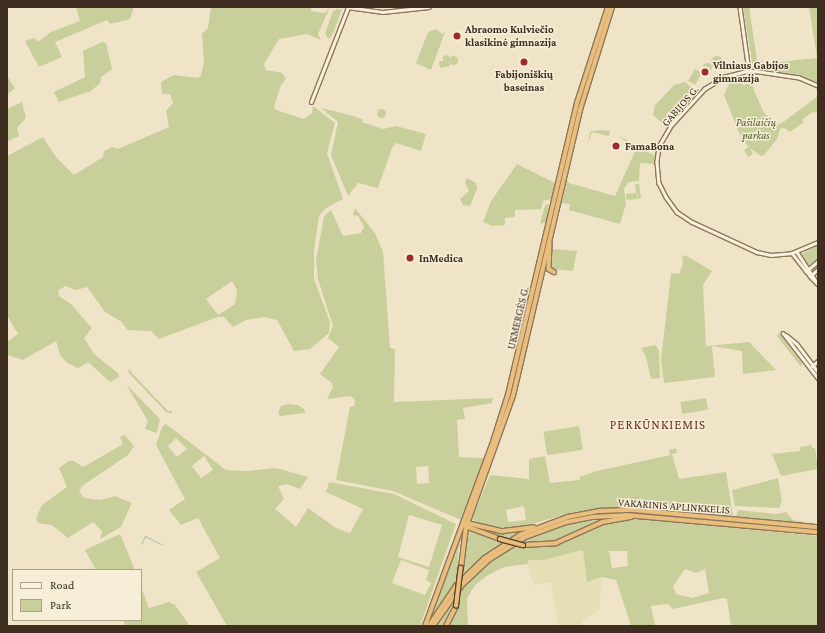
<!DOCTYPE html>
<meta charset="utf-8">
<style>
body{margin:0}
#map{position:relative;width:825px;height:633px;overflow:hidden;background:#f0e4c8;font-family:"Crimson Pro",serif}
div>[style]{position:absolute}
.farmland>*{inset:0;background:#e6deb5}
.green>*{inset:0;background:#c9cf9b;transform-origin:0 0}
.round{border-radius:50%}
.stream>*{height:1px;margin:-0.5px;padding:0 0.5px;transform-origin:0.5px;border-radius:0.5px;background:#a9c4bc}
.roads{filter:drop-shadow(1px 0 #8d765c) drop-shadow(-1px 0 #8d765c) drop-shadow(0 1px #8d765c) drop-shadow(0 -1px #8d765c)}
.tertiary>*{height:2.5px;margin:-1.25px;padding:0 1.25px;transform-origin:1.25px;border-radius:1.25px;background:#faf1dc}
.secondary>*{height:3px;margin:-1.5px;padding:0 1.5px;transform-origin:1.5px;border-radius:1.5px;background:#faf1dc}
.trunk>*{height:3.5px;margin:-1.75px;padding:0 1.75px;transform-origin:1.75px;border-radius:1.75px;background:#eabe7c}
.bridges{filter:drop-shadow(1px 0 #5b4430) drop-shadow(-1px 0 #5b4430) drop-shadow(0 1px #5b4430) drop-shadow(0 -1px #5b4430)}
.trunk-bridge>*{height:3.5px;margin:-1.75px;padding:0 1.75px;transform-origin:1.75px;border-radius:1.75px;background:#eabe7c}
.dots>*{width:11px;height:11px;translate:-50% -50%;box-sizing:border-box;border:2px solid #f7eed8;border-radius:50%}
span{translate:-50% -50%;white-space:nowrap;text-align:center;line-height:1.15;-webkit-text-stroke:3px #f7eed8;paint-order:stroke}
.poi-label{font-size:11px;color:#3d2e20;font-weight:700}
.left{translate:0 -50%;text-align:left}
.street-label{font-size:11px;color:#3d2e20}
.park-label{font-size:11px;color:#4d5a26;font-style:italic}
.quarter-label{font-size:13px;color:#6b2e1e;letter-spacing:1px}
.frame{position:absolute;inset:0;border:8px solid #3d2e20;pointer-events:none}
.legend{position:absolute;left:12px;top:569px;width:130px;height:52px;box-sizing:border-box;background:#f7eed8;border:1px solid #ada18e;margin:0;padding:5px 7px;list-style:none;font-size:12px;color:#3d2e20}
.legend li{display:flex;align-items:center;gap:8px;height:20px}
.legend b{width:20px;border:1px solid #ada18e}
</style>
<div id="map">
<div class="farmland">
<i style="clip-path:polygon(584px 550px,587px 582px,602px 577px,599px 610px,582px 621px,583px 626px,558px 626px,551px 582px,534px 585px,527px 564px,529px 560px,544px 560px)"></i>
</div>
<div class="green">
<i style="clip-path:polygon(76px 7px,134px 7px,130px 19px,110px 24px,107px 20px,55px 42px,62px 57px,39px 67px,25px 41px,34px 38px,38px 42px,51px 32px,80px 21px)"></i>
<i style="clip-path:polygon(evenodd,211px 7px,311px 7px,311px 11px,325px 13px,330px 7px,318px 34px,321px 40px,307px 34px,279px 39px,264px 64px,266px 70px,282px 73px,286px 79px,281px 85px,274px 107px,276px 110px,304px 119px,312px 113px,313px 106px,335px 123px,327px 153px,343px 199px,326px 208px,319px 216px,314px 250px,314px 279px,330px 322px,329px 333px,310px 349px,294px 351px,277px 320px,264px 317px,246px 320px,233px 327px,224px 317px,218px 317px,159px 339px,151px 331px,127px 330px,122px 322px,105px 312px,87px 287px,76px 290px,65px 286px,58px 291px,59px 296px,71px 304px,92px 328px,84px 338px,94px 354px,118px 373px,119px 377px,110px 382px,88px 362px,78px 368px,67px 363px,60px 355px,56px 341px,23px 360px,7px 355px,7px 342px,18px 334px,7px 315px,7px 156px,43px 137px,56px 157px,74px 175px,103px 157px,104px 151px,112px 147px,118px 149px,169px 127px,166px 111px,173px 103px,170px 94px,162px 94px,161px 82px,174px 75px,198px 78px,201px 75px,204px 62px,202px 34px,208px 28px,211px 7px,232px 281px,237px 290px,235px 304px,218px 315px,206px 299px,232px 281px)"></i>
<i style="clip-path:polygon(743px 7px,749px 7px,757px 60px,769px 63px,817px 58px,809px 7px,818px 7px,818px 83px,798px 76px,753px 68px)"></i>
<i style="clip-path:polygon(337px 9px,342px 10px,332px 36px,328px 39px,325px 33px,333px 11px)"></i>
<i style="clip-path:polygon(436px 29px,442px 34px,445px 32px,431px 70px,416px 63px,428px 32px)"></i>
<i style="clip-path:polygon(102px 42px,106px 43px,112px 69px,101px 77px,100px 83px,91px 91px,59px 102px,54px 92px,85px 77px,83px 51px)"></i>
<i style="clip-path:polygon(449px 55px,450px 66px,440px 68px,439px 61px,443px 61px,443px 56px)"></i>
<i class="round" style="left:448.5px;top:55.5px;width:9px;height:9px"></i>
<i class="round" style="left:711px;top:56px;width:12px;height:12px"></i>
<i class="round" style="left:702.5px;top:62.5px;width:9px;height:9px"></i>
<i style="left:695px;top:69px;width:8px;height:14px;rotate:30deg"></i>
<i style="clip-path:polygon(7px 76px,15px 88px,7px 95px)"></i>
<i style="clip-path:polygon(751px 76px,753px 88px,764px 113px,778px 124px,782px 123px,818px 96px,818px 112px,815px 113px,814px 111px,802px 120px,804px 122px,790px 132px,784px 128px,780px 129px,777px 139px,764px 155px,761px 156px,750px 148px,753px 154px,748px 157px,744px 150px,749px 147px,742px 140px,724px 95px,730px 82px,742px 81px)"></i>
<i style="clip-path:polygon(685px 82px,693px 89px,662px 123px,653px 115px,655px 105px,674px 85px)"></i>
<i style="clip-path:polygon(22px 102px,26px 118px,17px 128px,19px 136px,8px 141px,7px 109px)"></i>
<i style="clip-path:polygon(321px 108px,354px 116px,363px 120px,362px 122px,383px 129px,396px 126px,426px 134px,421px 151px,396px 143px,392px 148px,378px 188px,358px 183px,348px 196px,331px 155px,338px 122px)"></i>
<i class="round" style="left:376.5px;top:108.5px;width:9px;height:9px"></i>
<i style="clip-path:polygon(601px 130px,610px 131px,609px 136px,592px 132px,588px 144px,590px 132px,592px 131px)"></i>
<i style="clip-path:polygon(617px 135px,655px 156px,655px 164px,640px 163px,639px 181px,629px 182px,624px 189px,626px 204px,620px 224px,569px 210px,570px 204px,562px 203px,567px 180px,569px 183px,615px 196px,636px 149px)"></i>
<i style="clip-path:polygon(517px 164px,555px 183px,552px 199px,543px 201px,541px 209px,515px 210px,515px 217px,505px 218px,505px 225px,493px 226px,483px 222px,491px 201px)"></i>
<i style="clip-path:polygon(467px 178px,476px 183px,477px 189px,470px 206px,463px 205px,460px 199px,469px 191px,465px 183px)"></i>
<i style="clip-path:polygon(635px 184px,639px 184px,641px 198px,638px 199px,637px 192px,637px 199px,627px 200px,626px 194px,636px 193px)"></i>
<i style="clip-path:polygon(549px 204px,547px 222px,540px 224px,545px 205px)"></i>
<i style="clip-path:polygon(evenodd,355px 208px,375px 233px,383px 252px,390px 348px,395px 349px,394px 402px,493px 398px,492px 403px,463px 408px,465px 419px,457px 420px,459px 457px,485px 458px,461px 520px,393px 491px,336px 480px,350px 407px,354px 406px,355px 400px,351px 396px,327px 399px,333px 387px,332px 383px,320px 374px,339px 347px,328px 338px,333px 326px,318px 279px,316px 261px,324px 216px,331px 210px,343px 236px,361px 233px,364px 227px,358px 216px,353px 215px,355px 208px,428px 466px,429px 483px,417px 484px,416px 467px,428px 466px)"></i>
<i style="clip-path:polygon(818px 245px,818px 260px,808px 265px,802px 254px)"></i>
<i style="clip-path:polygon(552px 249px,577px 251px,573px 271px,552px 269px)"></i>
<i style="clip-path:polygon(685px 255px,712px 271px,703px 285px,706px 346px,749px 342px,776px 370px,743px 374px,742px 351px,712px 346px,715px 377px,664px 383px,661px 360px,671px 273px,679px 274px,683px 264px,682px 257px)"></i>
<i style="clip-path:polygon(779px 333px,802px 363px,801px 367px,777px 336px)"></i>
<i style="clip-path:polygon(655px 345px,659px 350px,660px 378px,651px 379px,646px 357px,641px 348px)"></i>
<i style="clip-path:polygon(131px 367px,130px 371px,168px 411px,172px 411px,172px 414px,166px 412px,128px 372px)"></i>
<i style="clip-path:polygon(126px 384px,160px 419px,157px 433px,145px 429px,148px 421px)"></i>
<i style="left:706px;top:398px;width:12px;height:26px;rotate:81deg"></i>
<i style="clip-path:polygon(289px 404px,298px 405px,305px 410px,305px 413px,280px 416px,278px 413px,281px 406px)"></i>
<i style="clip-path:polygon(evenodd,166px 424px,226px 470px,247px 471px,276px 468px,308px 477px,300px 489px,287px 484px,278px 486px,284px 499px,275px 509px,296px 527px,308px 508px,336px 528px,350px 533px,363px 509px,326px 492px,329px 482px,394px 494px,456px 524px,420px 626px,227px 626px,196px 572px,220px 558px,198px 518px,181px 525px,169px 510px,185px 499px,156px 445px,162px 427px,166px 424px,176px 438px,187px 449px,177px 457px,168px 446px,176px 438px,166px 424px,204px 456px,213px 470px,201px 478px,192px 466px,204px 456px,166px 424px,409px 515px,442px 525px,429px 567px,398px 557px,409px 515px,166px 424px,401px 560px,429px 570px,426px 580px,431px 583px,425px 595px,392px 583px,401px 560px)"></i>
<i style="left:579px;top:426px;width:24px;height:36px;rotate:81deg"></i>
<i style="clip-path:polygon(125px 435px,134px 446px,128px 455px,82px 486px,79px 491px,84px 498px,100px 500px,115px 496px,132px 503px,121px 527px,100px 539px,102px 531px,93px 522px,68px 538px,52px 525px,38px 523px,36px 518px,42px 505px,67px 487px,59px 468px,69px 461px,74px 461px,83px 467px,92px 462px,123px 444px,120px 437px)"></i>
<i style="clip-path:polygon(812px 445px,812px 448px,815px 448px,818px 469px,781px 476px,772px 454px,800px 451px,800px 447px)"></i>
<i style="clip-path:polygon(evenodd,676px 448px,677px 453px,672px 454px,679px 479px,726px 472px,733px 516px,616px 507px,570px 513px,518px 528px,489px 527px,476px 523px,472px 519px,490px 475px,529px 479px,529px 459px,545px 456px,550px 483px,580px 480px,580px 477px,597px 471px,670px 455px,669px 450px,676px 448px,524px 506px,526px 520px,508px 522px,506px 510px,524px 506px)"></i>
<i style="clip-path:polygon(778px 478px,782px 501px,779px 508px,735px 506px,732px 490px)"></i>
<i style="clip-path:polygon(738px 510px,776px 514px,786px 512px,793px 520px,809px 523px,736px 517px)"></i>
<i style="clip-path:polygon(615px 517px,560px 540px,529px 544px,520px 542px,568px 523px)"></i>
<i style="clip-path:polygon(evenodd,637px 519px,818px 536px,818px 626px,731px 626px,727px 599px,723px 598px,673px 609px,668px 604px,651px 606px,655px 626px,631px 626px,616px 580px,602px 577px,587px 582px,583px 550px,544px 560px,529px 560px,527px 564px,504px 567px,488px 575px,475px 585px,467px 598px,468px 626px,448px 626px,456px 612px,462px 588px,485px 566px,514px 546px,554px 546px,608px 523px,637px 519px,609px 551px,627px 551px,628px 566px,612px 568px,609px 551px,637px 519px,685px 569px,696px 573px,705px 569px,709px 593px,692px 598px,676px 594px,673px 586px,685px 569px)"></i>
<i style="clip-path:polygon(481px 530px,495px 533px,524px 531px,508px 540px)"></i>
<i style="clip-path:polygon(468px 531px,503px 542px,463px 575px,465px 541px)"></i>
<i style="clip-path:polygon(462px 533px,458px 553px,459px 580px,432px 615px)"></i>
<i style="clip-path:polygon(120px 534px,135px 570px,96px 570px,85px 550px)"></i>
<i style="clip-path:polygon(141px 587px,149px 608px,169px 602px,175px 605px,190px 626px,126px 626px,123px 620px,141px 620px)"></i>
<i style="clip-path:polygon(457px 594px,443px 626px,435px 626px)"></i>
</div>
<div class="stream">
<i style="left:141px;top:544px;width:9px;rotate:-63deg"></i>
<i style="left:145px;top:536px;width:20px;rotate:27deg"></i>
</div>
<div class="roads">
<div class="tertiary">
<i style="left:740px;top:7px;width:65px;rotate:82deg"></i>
<i style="left:818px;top:86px;width:21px;rotate:-157deg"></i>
<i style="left:799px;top:78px;width:40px;rotate:-171.5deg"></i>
<i style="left:759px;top:72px;width:10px;rotate:-174deg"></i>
<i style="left:749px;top:71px;width:25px;rotate:166deg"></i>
<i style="left:725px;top:77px;width:23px;rotate:149deg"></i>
<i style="left:705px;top:89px;width:50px;rotate:132.6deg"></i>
<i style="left:671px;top:126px;width:24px;rotate:120deg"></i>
<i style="left:659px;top:147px;width:15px;rotate:98deg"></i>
<i style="left:657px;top:162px;width:21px;rotate:85deg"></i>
<i style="left:659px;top:183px;width:16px;rotate:63deg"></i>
<i style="left:666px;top:197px;width:19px;rotate:54deg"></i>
<i style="left:677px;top:212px;width:18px;rotate:34deg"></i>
<i style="left:692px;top:222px;width:72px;rotate:24.8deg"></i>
<i style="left:757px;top:252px;width:14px;rotate:12deg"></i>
<i style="left:771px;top:255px;width:21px;rotate:-5deg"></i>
<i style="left:792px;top:253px;width:28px;rotate:-23deg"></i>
<i style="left:797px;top:252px;width:38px;rotate:57deg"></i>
<i style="left:792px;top:253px;width:23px;rotate:52deg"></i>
<i style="left:810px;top:276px;width:10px;rotate:45deg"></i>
<i style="left:783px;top:333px;width:57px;rotate:52.1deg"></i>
<i style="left:786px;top:335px;width:14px;rotate:39deg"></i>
<i style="left:797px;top:344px;width:35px;rotate:53deg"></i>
<i style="left:812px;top:366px;width:8px;rotate:-40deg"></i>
</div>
<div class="secondary">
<i style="left:347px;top:7px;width:35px;rotate:8deg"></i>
<i style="left:382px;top:12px;width:47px;rotate:-6.1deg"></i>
<i style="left:311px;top:102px;width:102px;rotate:-68.7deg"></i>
<i style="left:818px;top:261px;width:16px;rotate:140deg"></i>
<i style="left:806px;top:271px;width:6px;rotate:51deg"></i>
<i style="left:810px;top:276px;width:11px;rotate:-41deg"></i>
</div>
<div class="trunk">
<i style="left:550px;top:243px;width:26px;rotate:92deg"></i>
<i style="left:549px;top:269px;width:6px;rotate:31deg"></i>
<i style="left:467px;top:523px;width:37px;rotate:13deg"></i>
<i style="left:503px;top:531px;width:31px;rotate:-7deg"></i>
<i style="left:465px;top:526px;width:37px;rotate:20deg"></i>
<i style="left:523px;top:545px;width:33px;rotate:-3deg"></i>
<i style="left:556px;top:543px;width:51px;rotate:-24.1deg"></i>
<i style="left:603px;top:522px;width:29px;rotate:-10deg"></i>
<i style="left:461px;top:568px;width:41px;rotate:-83deg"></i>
<i style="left:466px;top:527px;width:139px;rotate:-70.3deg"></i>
<i style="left:513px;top:396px;width:294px;rotate:-76.8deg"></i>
<i style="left:580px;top:110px;width:108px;rotate:-72.7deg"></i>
<i style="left:425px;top:626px;width:196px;rotate:-69.7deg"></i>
<i style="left:493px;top:442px;width:49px;rotate:-72.3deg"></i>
<i style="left:508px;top:395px;width:300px;rotate:-76.7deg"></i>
<i style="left:577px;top:103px;width:101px;rotate:-72.1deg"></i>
<i style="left:429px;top:626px;width:48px;rotate:-56deg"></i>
<i style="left:456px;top:586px;width:40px;rotate:-44deg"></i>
<i style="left:485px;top:558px;width:42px;rotate:-33.3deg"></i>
<i style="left:520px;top:535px;width:51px;rotate:-20.6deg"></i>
<i style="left:568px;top:517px;width:33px;rotate:-11deg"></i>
<i style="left:600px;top:511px;width:33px;rotate:-2deg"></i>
<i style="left:633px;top:510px;width:186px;rotate:5.3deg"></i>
<i style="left:433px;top:626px;width:52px;rotate:-54.5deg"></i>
<i style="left:463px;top:584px;width:37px;rotate:-43deg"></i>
<i style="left:490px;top:559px;width:39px;rotate:-32deg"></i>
<i style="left:523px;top:538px;width:47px;rotate:-20deg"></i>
<i style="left:567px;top:522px;width:25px;rotate:-11deg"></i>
<i style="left:592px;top:517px;width:34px;rotate:-3deg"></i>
<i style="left:626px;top:515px;width:193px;rotate:5.1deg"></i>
<i style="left:446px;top:626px;width:22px;rotate:-63deg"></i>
</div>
</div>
<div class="bridges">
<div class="trunk-bridge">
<i style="left:500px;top:539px;width:24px;rotate:15deg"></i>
<i style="left:456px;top:606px;width:38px;rotate:-83deg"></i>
</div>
</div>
<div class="dots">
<i style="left:457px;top:36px;background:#9e2a2b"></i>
<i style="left:524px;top:62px;background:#9e2a2b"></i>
<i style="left:705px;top:72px;background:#9e2a2b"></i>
<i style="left:616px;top:146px;background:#9e2a2b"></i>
<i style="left:410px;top:258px;background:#9e2a2b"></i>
</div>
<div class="poi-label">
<span class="left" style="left:465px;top:36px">Abraomo Kulviečio<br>klasikinė gimnazija</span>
<span class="left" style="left:713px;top:72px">Vilniaus Gabijos<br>gimnazija</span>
<span style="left:524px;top:81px">Fabijoniškių<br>baseinas</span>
<span class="left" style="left:625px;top:146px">FamaBona</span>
<span class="left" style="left:419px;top:258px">InMedica</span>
</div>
<div class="street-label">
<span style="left:680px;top:106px;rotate:-49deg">GABIJOS G.</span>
<span style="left:518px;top:318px;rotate:-77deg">UKMERGĖS G.</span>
<span style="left:674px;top:506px;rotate:4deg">VAKARINIS APLINKKELIS</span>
</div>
<div class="park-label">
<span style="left:756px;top:129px">Pašilaičių<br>parkas</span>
</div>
<div class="quarter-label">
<span style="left:658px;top:425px">PERKŪNKIEMIS</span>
</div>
<div class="frame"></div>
<ul class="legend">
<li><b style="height:5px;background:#faf1dc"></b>Road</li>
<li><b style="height:11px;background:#c9cf9b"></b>Park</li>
</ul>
</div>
